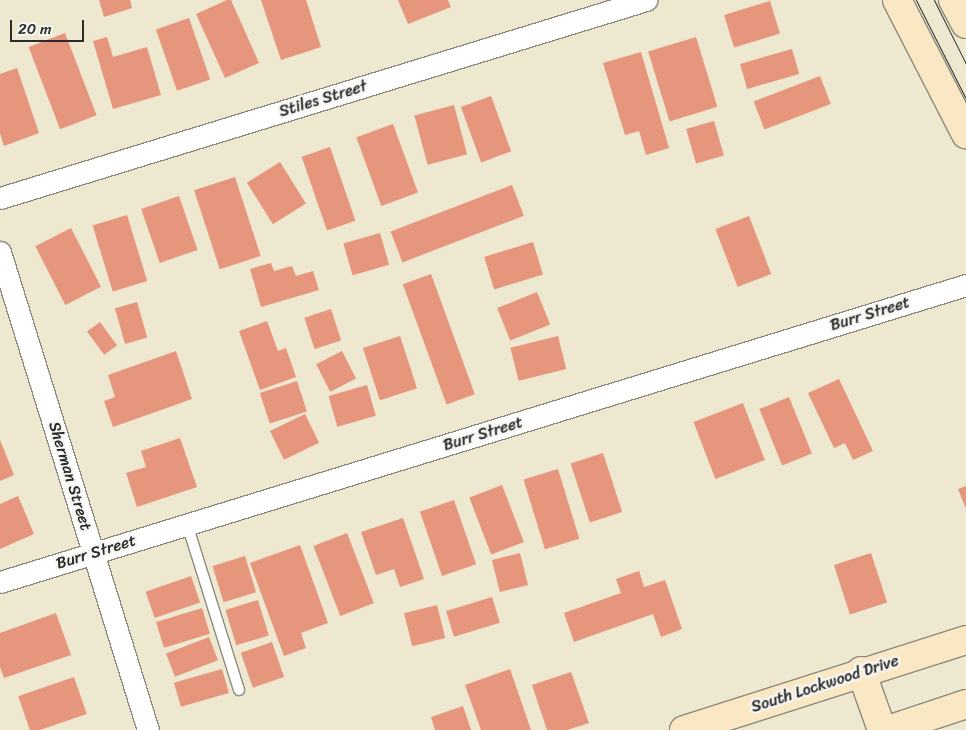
<!DOCTYPE html>
<style>
body{margin:0}
#map{position:relative;width:966px;height:730px;overflow:hidden;background:#eee8d0;font-family:Sriracha,sans-serif}
div>[style]{position:absolute}
.building>*{inset:0;background:#e5967c;transform-origin:0 0}
.roads{filter:drop-shadow(1px 0 #8c8a7e) drop-shadow(-1px 0 #8c8a7e) drop-shadow(0 1px #8c8a7e) drop-shadow(0 -1px #8c8a7e)}
.service>*{height:10px;margin:-5px;padding:0 5px;transform-origin:5px;border-radius:5px;background:#fff}
.minor>*{height:21px;margin:-10.5px;padding:0 10.5px;transform-origin:10.5px;border-radius:10.5px;background:#fff}
.secondary>*{height:28px;margin:-14px;padding:0 14px;transform-origin:14px;border-radius:14px;background:#fae7c3}
.tram>*{height:1px;margin:-0.5px;padding:0 0.5px;transform-origin:0.5px;border-radius:0.5px;background:#2b2b2b}
span{translate:-50% -50%;white-space:nowrap;text-align:center;line-height:1.15;-webkit-text-stroke:5px #f6f6f2;paint-order:stroke}
.street-label{font-size:16px;color:#2b2b2b}
.scale{position:absolute;left:10px;top:20px;width:74px;height:22px;box-sizing:border-box;border:2px solid #2b2b2b;border-top:0;padding-left:6px;font-size:15px;line-height:18px;white-space:nowrap;color:#2b2b2b;-webkit-text-stroke:4px #f6f6f2;paint-order:stroke}
</style>
<div id="map">
<div class="building">
<i style="clip-path:polygon(99px 0,130px 0,132px 8px,104px 17px)"></i>
<i style="clip-path:polygon(227px 0,231px 0,259px 63px,225px 78px,196px 14px)"></i>
<i style="clip-path:polygon(261px 0,306px 0,321px 47px,281px 60px)"></i>
<i style="clip-path:polygon(398px 0,448px 0,451px 7px,408px 24px)"></i>
<i style="left:770px;top:1px;width:34px;height:48px;rotate:73deg"></i>
<i style="left:189px;top:18px;width:65px;height:35px;rotate:71deg"></i>
<i style="left:65px;top:33px;width:88px;height:39px;rotate:69deg"></i>
<i style="clip-path:polygon(107px 37px,113px 57px,147px 47px,161px 95px,113px 109px,93px 41px)"></i>
<i style="left:696px;top:37px;width:73px;height:50px;rotate:73deg"></i>
<i style="left:792px;top:49px;width:26px;height:54px;rotate:74deg"></i>
<i style="clip-path:polygon(641px 52px,669px 148px,646px 155px,639px 131px,625px 135px,603px 63px)"></i>
<i style="clip-path:polygon(17px 68px,39px 133px,4px 146px,0 133px,0 74px)"></i>
<i style="left:820px;top:76px;width:30px;height:71px;rotate:69deg"></i>
<i style="left:491px;top:96px;width:59px;height:32px;rotate:70deg"></i>
<i style="left:454px;top:105px;width:51px;height:41px;rotate:75deg"></i>
<i style="left:714px;top:121px;width:36px;height:29px;rotate:74deg"></i>
<i style="left:393px;top:124px;width:73px;height:39px;rotate:70deg"></i>
<i style="left:330px;top:147px;width:78px;height:30px;rotate:71deg"></i>
<i style="left:280px;top:162px;width:49px;height:39px;rotate:58deg"></i>
<i style="left:235px;top:177px;width:83px;height:43px;rotate:72deg"></i>
<i style="left:512px;top:185px;width:33px;height:130px;rotate:69deg"></i>
<i style="left:179px;top:196px;width:57px;height:40px;rotate:71deg"></i>
<i style="left:127px;top:215px;width:69px;height:36px;rotate:73deg"></i>
<i style="left:749px;top:216px;width:62px;height:36px;rotate:69deg"></i>
<i style="left:71px;top:228px;width:66px;height:40px;rotate:63deg"></i>
<i style="left:380px;top:233px;width:33px;height:38px;rotate:74deg"></i>
<i style="left:533px;top:242px;width:34px;height:51px;rotate:73deg"></i>
<i style="clip-path:polygon(271px 263px,274px 271px,292px 266px,296px 276px,313px 271px,319px 290px,261px 307px,250px 269px)"></i>
<i style="left:431px;top:274px;width:128px;height:30px;rotate:70deg"></i>
<i style="left:537px;top:292px;width:35px;height:43px;rotate:68deg"></i>
<i style="left:137px;top:302px;width:37px;height:23px;rotate:74deg"></i>
<i style="left:331px;top:309px;width:33px;height:28px;rotate:72deg"></i>
<i style="clip-path:polygon(267px 321px,278px 351px,286px 348px,296px 377px,260px 390px,239px 331px)"></i>
<i style="left:100px;top:322px;width:29px;height:16px;rotate:54deg"></i>
<i style="left:400px;top:336px;width:55px;height:39px;rotate:72deg"></i>
<i style="left:558px;top:336px;width:34px;height:49px;rotate:76deg"></i>
<i style="clip-path:polygon(176px 351px,192px 399px,113px 427px,104px 401px,115px 397px,108px 375px)"></i>
<i style="left:342px;top:351px;width:31px;height:29px;rotate:63deg"></i>
<i style="clip-path:polygon(839px 379px,873px 451px,853px 460px,845px 443px,834px 448px,808px 393px)"></i>
<i style="left:297px;top:381px;width:32px;height:39px;rotate:72deg"></i>
<i style="left:367px;top:385px;width:32px;height:40px;rotate:74deg"></i>
<i style="left:789px;top:397px;width:61px;height:32px;rotate:68deg"></i>
<i style="left:743px;top:403px;width:61px;height:53px;rotate:69deg"></i>
<i style="left:305px;top:414px;width:32px;height:39px;rotate:64deg"></i>
<i style="clip-path:polygon(180px 438px,197px 487px,137px 507px,126px 473px,146px 467px,141px 451px)"></i>
<i style="clip-path:polygon(0 440px,14px 475px,0 481px)"></i>
<i style="left:603px;top:453px;width:62px;height:34px;rotate:72deg"></i>
<i style="left:558px;top:469px;width:73px;height:36px;rotate:73deg"></i>
<i style="left:502px;top:485px;width:61px;height:35px;rotate:69deg"></i>
<i style="clip-path:polygon(966px 486px,966px 509px,958px 489px)"></i>
<i style="clip-path:polygon(18px 496px,34px 534px,0 549px,0 504px)"></i>
<i style="left:454px;top:500px;width:68px;height:36px;rotate:71deg"></i>
<i style="clip-path:polygon(403px 518px,424px 579px,400px 587px,394px 569px,376px 575px,361px 532px)"></i>
<i style="left:347px;top:533px;width:75px;height:36px;rotate:69deg"></i>
<i style="clip-path:polygon(300px 545px,328px 623px,301px 633px,306px 648px,284px 656px,250px 563px)"></i>
<i style="left:520px;top:553px;width:33px;height:29px;rotate:76deg"></i>
<i style="left:871px;top:553px;width:52px;height:39px;rotate:72deg"></i>
<i style="left:245px;top:556px;width:38px;height:34px;rotate:73deg"></i>
<i style="clip-path:polygon(639px 571px,644px 587px,665px 580px,682px 629px,661px 637px,653px 614px,574px 642px,564px 613px,621px 593px,616px 579px)"></i>
<i style="left:191px;top:576px;width:28px;height:48px;rotate:71deg"></i>
<i style="left:492px;top:597px;width:27px;height:48px;rotate:73deg"></i>
<i style="left:258px;top:600px;width:37px;height:34px;rotate:73deg"></i>
<i style="left:437px;top:605px;width:34px;height:34px;rotate:76deg"></i>
<i style="left:202px;top:608px;width:27px;height:48px;rotate:73deg"></i>
<i style="clip-path:polygon(56px 613px,71px 655px,4px 678px,0 667px,0 633px)"></i>
<i style="left:209px;top:637px;width:25px;height:46px;rotate:69deg"></i>
<i style="left:272px;top:642px;width:37px;height:33px;rotate:71deg"></i>
<i style="left:222px;top:669px;width:25px;height:50px;rotate:74deg"></i>
<i style="clip-path:polygon(510px 669px,531px 730px,481px 730px,465px 685px)"></i>
<i style="clip-path:polygon(571px 672px,589px 723px,567px 730px,547px 730px,532px 685px)"></i>
<i style="left:74px;top:677px;width:39px;height:59px;rotate:71deg"></i>
<i style="clip-path:polygon(463px 706px,471px 730px,435px 730px,431px 717px)"></i>
</div>
<div class="roads">
<div class="service">
<i style="left:187px;top:524px;width:174px;rotate:72.6deg"></i>
</div>
<div class="minor">
<i style="left:0;top:198px;width:676px;rotate:-17.04deg"></i>
<i style="left:0;top:252px;width:500px;rotate:72.8deg"></i>
<i style="left:0;top:582px;width:1011px;rotate:-17.09deg"></i>
</div>
<div class="secondary">
<i style="left:897px;top:0;width:151px;rotate:62.8deg"></i>
<i style="left:953px;top:0;width:27px;rotate:62deg"></i>
<i style="left:861px;top:671px;width:63px;rotate:70.4deg"></i>
<i style="left:684px;top:730px;width:296px;rotate:-17.7deg"></i>
<i style="left:888px;top:730px;width:82px;rotate:-18.4deg"></i>
</div>
</div>
<div class="tram">
<i style="left:916px;top:0;width:111px;rotate:63.2deg"></i>
<i style="left:934px;top:0;width:72px;rotate:63.4deg"></i>
</div>
<div class="street-label">
<span style="left:323px;top:99px;rotate:-17deg">Stiles Street</span>
<span style="left:870px;top:314px;rotate:-17deg">Burr Street</span>
<span style="left:483px;top:434px;rotate:-17deg">Burr Street</span>
<span style="left:70px;top:476px;rotate:73deg">Sherman Street</span>
<span style="left:96px;top:552px;rotate:-17deg">Burr Street</span>
<span style="left:825px;top:684px;rotate:-18deg">South Lockwood Drive</span>
</div>
<div class="scale">20 m</div>
</div>
